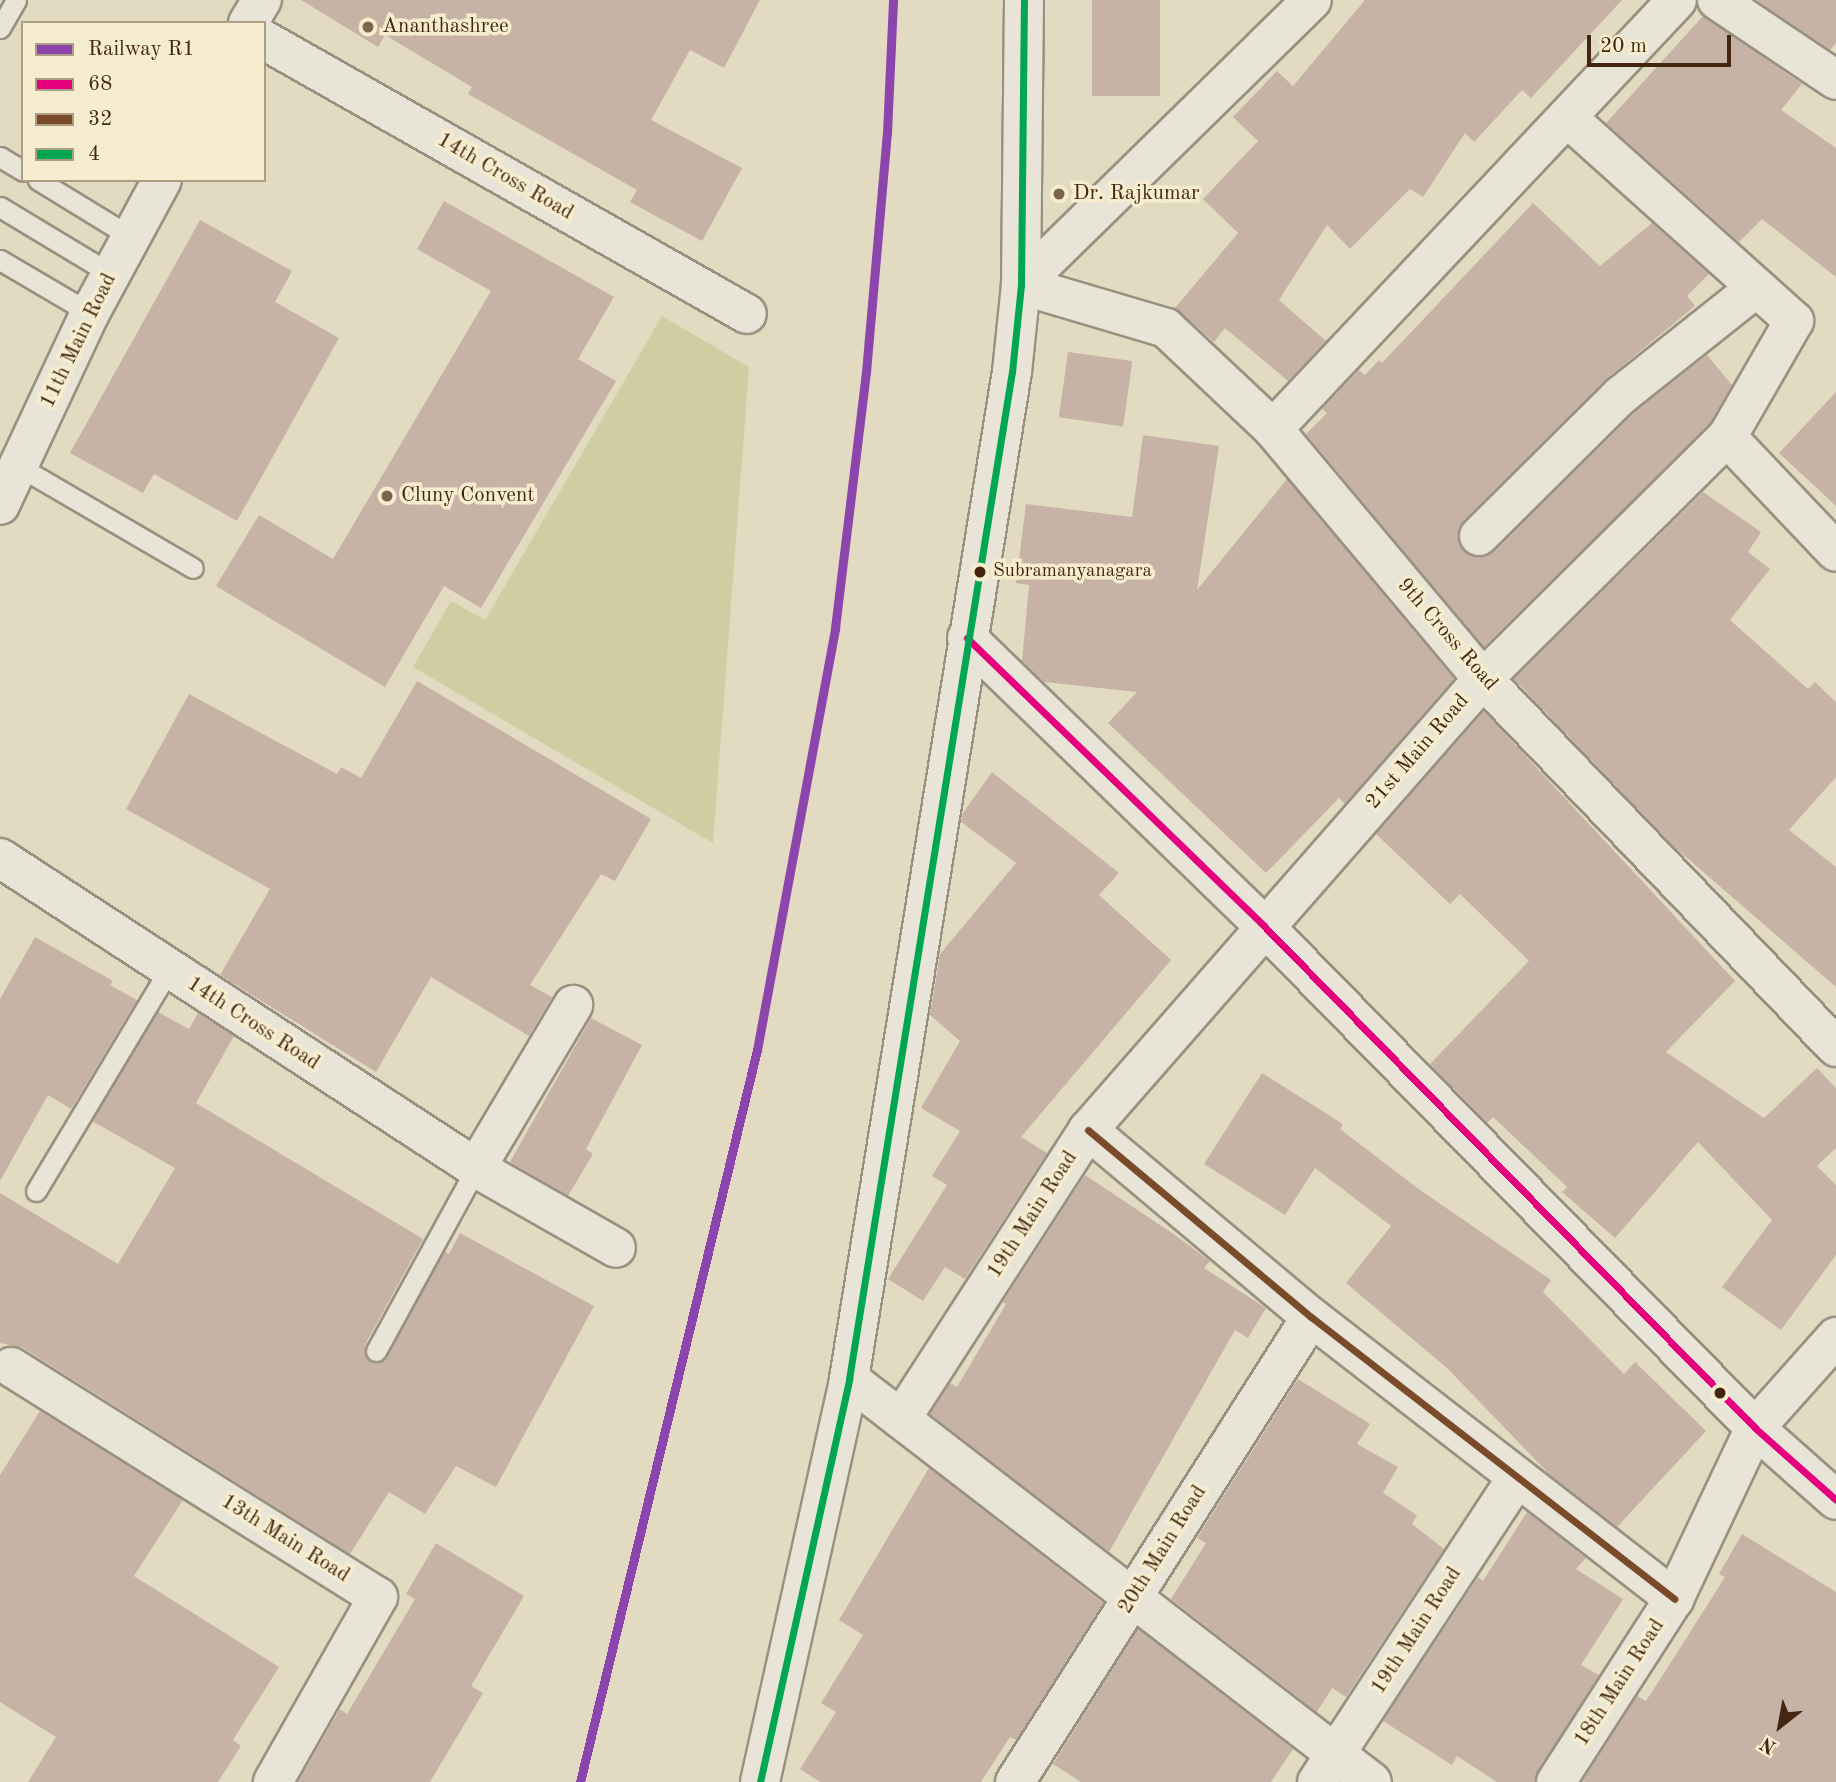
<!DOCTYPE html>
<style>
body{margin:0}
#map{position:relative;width:1836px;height:1782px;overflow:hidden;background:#e3dbc1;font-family:"Old Standard TT",serif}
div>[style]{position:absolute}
.green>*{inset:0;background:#cfcda2}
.building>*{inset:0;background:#c6b3a6;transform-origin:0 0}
.roads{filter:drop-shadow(2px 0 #999180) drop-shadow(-2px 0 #999180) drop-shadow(0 2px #999180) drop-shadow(0 -2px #999180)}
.lane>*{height:19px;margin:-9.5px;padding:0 9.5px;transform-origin:9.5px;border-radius:9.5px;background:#e8e4d7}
.street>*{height:38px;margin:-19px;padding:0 19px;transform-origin:19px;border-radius:19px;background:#e8e4d7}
.secondary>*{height:38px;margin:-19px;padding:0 19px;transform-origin:19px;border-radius:19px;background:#e8e4d7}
.bus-1>*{height:7px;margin:-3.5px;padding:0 3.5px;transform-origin:3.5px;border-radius:3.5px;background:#e5007d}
.bus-2>*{height:7px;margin:-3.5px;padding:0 3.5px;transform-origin:3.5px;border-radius:3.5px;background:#7a4b2a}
.bus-3>*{height:7px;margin:-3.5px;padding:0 3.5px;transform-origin:3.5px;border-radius:3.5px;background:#00a651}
.rail-1>*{height:9px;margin:-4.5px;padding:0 4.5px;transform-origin:4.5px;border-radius:4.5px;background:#8e44ad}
.dots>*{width:19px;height:19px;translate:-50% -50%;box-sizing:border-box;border:4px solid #f6ecce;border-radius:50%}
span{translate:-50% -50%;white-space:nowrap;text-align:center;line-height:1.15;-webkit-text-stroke:7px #f6ecce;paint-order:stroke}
.bus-label{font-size:19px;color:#422611}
.left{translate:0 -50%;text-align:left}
.poi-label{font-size:21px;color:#422611}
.street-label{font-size:21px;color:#422611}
.legend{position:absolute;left:21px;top:21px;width:245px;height:161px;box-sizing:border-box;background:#f6ecce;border:2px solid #ae9d82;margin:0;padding:9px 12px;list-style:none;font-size:21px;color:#422611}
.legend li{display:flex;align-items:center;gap:14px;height:35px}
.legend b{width:35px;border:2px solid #ae9d82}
.north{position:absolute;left:1745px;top:1691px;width:70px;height:70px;-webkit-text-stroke:5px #f6ecce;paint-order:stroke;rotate:211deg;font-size:19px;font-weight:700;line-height:28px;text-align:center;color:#422611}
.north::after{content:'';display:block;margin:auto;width:24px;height:32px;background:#422611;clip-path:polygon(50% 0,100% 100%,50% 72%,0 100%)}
.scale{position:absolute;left:1587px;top:35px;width:144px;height:32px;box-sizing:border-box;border:4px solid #422611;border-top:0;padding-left:9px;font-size:21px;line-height:24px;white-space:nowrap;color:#422611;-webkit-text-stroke:5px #f6ecce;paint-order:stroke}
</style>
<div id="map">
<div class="green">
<i style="clip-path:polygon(662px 316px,749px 367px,713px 843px,413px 667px,451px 601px,485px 620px)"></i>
</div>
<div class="building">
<i style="clip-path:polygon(301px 0,760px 0,724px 68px,690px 50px,651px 120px,742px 168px,702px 241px,630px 202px,637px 190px,468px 94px,472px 87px,385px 35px,378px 47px)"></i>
<i style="left:1092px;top:0;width:68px;height:96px"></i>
<i style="clip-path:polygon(1365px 0,1622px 0,1531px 98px,1522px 90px,1474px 142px,1465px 133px,1423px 197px,1410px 189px,1350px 249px,1327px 225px,1279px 300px,1326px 341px,1288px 381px,1225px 328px,1214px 342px,1175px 308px,1238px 233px,1203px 199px,1258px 141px,1233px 117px,1277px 71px,1293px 86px)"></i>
<i style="clip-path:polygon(1756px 0,1836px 0,1836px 43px,1830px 50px)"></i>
<i style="clip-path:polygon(1703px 16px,1802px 84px,1781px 110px,1836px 148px,1836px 277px,1762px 219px,1739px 242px,1606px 123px)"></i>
<i style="clip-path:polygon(444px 201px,614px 297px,578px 359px,616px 381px,481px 608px,444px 586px,385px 687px,216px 586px,259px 515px,333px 559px,491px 291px,417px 249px)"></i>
<i style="clip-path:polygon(1533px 203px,1600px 266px,1652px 223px,1709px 274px,1687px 296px,1695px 306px,1605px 380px,1464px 520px,1458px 541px,1464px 552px,1484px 557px,1494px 552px,1635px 412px,1707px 355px,1732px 385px,1710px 424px,1484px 647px,1306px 434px,1327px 413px,1322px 409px,1359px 370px,1365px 375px,1379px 360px,1382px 363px)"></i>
<i style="clip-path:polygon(200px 220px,292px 271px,275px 302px,339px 338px,237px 521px,154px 474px,143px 493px,70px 453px)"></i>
<i style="left:1068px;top:352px;width:65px;height:66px;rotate:8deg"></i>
<i style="clip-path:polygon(1836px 392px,1836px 506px,1779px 453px)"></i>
<i style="clip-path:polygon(1143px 435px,1219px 446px,1197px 590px,1287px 479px,1454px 679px,1345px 804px,1339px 798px,1266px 873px,1108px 723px,1137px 692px,1044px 682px,1022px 661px,1029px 585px,1016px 583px,1026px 504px,1132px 517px)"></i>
<i style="clip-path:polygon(1703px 492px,1761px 532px,1748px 552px,1770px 569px,1730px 620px,1808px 689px,1815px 682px,1836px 702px,1836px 777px,1789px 830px,1836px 867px,1836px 987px,1671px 844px,1514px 679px)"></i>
<i style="clip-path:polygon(417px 681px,651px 819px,615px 881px,601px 874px,530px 985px,552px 997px,529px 1036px,431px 977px,376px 1072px,220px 975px,270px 889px,126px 809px,189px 694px,337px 774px,341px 767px,361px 778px)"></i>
<i style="clip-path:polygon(1484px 711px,1735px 981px,1666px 1052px,1764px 1118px,1817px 1068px,1836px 1088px,1836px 1148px,1817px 1166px,1836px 1185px,1836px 1255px,1781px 1330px,1722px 1287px,1772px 1220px,1698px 1142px,1615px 1238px,1562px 1192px,1567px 1187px,1493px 1117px,1487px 1123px,1430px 1064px,1529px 961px,1460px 894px,1450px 904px,1376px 834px)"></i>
<i style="clip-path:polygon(992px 772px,1119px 873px,1099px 895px,1171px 960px,1021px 1137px,1047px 1153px,965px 1279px,945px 1267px,923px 1301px,888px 1279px,947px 1185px,932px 1176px,960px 1131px,921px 1108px,960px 1041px,930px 1015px,940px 954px,1016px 863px,961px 822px,963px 813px)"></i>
<i style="clip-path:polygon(35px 937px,113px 981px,110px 985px,137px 1000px,71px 1109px,48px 1095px,0 1181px,0 999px)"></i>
<i style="clip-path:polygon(158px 1012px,189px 1029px,198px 1013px,234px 1036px,196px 1103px,423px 1239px,365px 1345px,370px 1361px,377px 1363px,387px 1357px,444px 1251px,449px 1254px,460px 1233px,594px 1306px,496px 1487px,456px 1466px,425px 1514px,389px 1492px,350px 1554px,23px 1348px,0 1343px,0 1193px,118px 1264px,175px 1168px,92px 1121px)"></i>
<i style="clip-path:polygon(591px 1018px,642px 1045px,586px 1149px,593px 1154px,568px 1196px,510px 1162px)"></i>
<i style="clip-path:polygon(1262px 1073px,1343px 1124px,1340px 1129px,1420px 1190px,1551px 1280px,1543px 1292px,1624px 1374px,1635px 1362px,1706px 1431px,1617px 1527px,1551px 1476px,1447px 1368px,1346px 1283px,1391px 1226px,1315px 1168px,1285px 1215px,1204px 1164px)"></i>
<i style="clip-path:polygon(1085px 1175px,1175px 1235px,1210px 1261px,1204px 1268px,1266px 1308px,1248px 1338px,1235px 1330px,1109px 1552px,930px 1414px,950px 1383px,957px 1387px,1006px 1304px,1003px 1302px)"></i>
<i style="clip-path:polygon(1298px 1379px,1370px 1424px,1357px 1444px,1398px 1467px,1383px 1493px,1417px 1515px,1412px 1524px,1444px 1549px,1346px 1697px,1332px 1688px,1317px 1712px,1171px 1599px,1206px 1543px,1197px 1538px)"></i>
<i style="clip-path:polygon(40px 1411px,183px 1500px,134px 1576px,279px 1667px,233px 1740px,241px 1746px,218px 1782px,28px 1782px,56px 1737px,0 1702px,0 1475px)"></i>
<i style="clip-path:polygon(929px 1468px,1103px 1603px,1016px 1740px,1010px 1737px,981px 1782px,820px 1782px,800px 1769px,836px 1712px,821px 1703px,863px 1635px,839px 1620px)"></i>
<i style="clip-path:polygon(1527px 1512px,1586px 1558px,1576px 1569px,1623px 1599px,1581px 1665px,1599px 1675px,1534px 1782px,1497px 1782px,1457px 1756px,1452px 1765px,1383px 1721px,1478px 1577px,1483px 1581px)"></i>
<i style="clip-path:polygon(1742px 1534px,1836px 1592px,1836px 1782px,1582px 1782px,1637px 1696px,1646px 1701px,1689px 1634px,1725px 1577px,1719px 1574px)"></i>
<i style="clip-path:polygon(436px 1543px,524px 1596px,471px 1686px,483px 1693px,430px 1782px,298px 1782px,340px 1709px,347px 1714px,415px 1599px,406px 1594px)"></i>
<i style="clip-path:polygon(1138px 1629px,1293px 1749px,1271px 1782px,1081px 1782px,1053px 1764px)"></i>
</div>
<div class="roads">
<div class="lane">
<i style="left:0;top:28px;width:32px;rotate:-60deg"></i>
<i style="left:0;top:157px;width:27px;rotate:31deg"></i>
<i style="left:38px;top:180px;width:109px;rotate:31.5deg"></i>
<i style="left:0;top:207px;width:130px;rotate:31.1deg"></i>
<i style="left:0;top:260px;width:104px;rotate:30.5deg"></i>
<i style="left:20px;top:467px;width:200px;rotate:30.3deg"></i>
<i style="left:36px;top:1191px;width:258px;rotate:-59deg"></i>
<i style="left:376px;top:1351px;width:209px;rotate:-61.3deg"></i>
</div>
<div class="street">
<i style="left:1717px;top:0;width:143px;rotate:33.9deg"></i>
<i style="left:264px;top:40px;width:555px;rotate:29.57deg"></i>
<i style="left:1021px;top:285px;width:151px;rotate:16.5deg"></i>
<i style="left:1166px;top:328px;width:147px;rotate:43.3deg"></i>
<i style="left:1273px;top:429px;width:326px;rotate:50deg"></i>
<i style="left:1483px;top:679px;width:510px;rotate:46.19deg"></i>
<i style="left:1273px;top:429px;width:589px;rotate:-46.72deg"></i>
<i style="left:1727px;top:437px;width:158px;rotate:46.5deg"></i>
<i style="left:1479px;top:536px;width:199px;rotate:-44.8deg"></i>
<i style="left:1620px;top:396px;width:174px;rotate:-38.5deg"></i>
<i style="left:0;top:858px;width:568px;rotate:33.07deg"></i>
<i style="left:476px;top:1168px;width:161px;rotate:29.7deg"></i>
<i style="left:1088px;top:1130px;width:291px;rotate:40deg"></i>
<i style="left:1311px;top:1317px;width:460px;rotate:37.8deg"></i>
<i style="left:476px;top:1168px;width:190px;rotate:-59.2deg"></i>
<i style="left:11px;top:1367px;width:433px;rotate:32.1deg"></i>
<i style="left:378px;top:1597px;width:213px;rotate:119.6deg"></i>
<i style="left:849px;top:1379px;width:660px;rotate:37.62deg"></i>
<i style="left:901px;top:1419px;width:344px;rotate:-57.1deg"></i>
<i style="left:1088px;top:1130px;width:600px;rotate:-48.79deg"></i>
<i style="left:1483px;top:679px;width:344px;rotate:-44.8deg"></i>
<i style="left:1727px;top:437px;width:134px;rotate:-60deg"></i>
<i style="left:1794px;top:321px;width:304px;rotate:-138.1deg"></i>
<i style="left:1015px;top:1782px;width:551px;rotate:-57.52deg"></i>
<i style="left:1317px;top:1782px;width:363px;rotate:-56.7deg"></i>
<i style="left:1556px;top:1782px;width:218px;rotate:-57.2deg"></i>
<i style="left:1674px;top:1599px;width:189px;rotate:-64.7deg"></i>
<i style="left:1755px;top:1428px;width:122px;rotate:-48.3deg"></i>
</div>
<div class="secondary">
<i style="left:248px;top:23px;width:27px;rotate:-59deg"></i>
<i style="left:1021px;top:285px;width:407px;rotate:-44.4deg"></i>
<i style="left:0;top:505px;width:212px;rotate:-64.9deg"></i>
<i style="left:90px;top:313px;width:151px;rotate:-61.6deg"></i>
<i style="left:967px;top:638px;width:414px;rotate:44.1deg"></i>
<i style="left:1264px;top:926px;width:702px;rotate:45.63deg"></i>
<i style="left:1755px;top:1428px;width:108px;rotate:41.6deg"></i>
<i style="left:760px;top:1782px;width:413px;rotate:-77.5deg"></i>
<i style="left:849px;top:1379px;width:1020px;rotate:-80.81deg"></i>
<i style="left:1012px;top:372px;width:87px;rotate:-84.1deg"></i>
<i style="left:1021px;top:285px;width:285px;rotate:-89.4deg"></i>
</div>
</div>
<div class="bus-1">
<i style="left:967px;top:638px;width:414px;rotate:44.1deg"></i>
<i style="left:1264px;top:926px;width:702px;rotate:45.63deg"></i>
<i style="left:1755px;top:1428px;width:108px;rotate:41.6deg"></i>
</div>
<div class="bus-2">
<i style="left:1088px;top:1130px;width:291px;rotate:40deg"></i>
<i style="left:1311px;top:1317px;width:460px;rotate:37.8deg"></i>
</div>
<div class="bus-3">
<i style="left:760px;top:1782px;width:413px;rotate:-77.5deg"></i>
<i style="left:849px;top:1379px;width:1020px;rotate:-80.81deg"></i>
<i style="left:1012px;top:372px;width:87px;rotate:-84.1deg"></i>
<i style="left:1021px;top:285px;width:285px;rotate:-89.4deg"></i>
</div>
<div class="rail-1">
<i style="left:580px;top:1782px;width:753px;rotate:-76.41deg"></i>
<i style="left:757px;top:1050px;width:429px;rotate:-79.5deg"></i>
<i style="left:835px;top:628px;width:258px;rotate:-83.1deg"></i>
<i style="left:866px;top:372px;width:240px;rotate:-85deg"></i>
<i style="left:887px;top:133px;width:133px;rotate:-87.4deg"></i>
</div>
<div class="dots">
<i style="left:368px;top:27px;background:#7a654f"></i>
<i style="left:1059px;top:194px;background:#7a654f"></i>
<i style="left:387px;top:496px;background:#7a654f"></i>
<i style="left:980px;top:572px;background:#422611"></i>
<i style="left:1720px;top:1393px;background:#422611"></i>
</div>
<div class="bus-label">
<span class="left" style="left:993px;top:572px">Subramanyanagara</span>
</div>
<div class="poi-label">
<span class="left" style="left:382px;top:27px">Ananthashree</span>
<span class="left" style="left:1073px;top:194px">Dr. Rajkumar</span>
<span class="left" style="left:401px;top:496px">Cluny Convent</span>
</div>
<div class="street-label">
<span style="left:505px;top:177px;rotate:30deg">14th Cross Road</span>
<span style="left:79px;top:341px;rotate:-64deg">11th Main Road</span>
<span style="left:1447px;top:635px;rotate:49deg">9th Cross Road</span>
<span style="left:1418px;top:752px;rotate:-49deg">21st Main Road</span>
<span style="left:253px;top:1024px;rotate:33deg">14th Cross Road</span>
<span style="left:1033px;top:1215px;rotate:-57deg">19th Main Road</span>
<span style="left:285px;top:1539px;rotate:32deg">13th Main Road</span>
<span style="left:1163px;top:1550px;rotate:-58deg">20th Main Road</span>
<span style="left:1417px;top:1631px;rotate:-57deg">19th Main Road</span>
<span style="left:1620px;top:1683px;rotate:-57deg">18th Main Road</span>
</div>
<ul class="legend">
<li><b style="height:9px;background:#8e44ad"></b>Railway R1</li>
<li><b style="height:9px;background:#e5007d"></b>68</li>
<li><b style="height:9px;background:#7a4b2a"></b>32</li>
<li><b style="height:9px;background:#00a651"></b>4</li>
</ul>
<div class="north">N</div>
<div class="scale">20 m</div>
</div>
